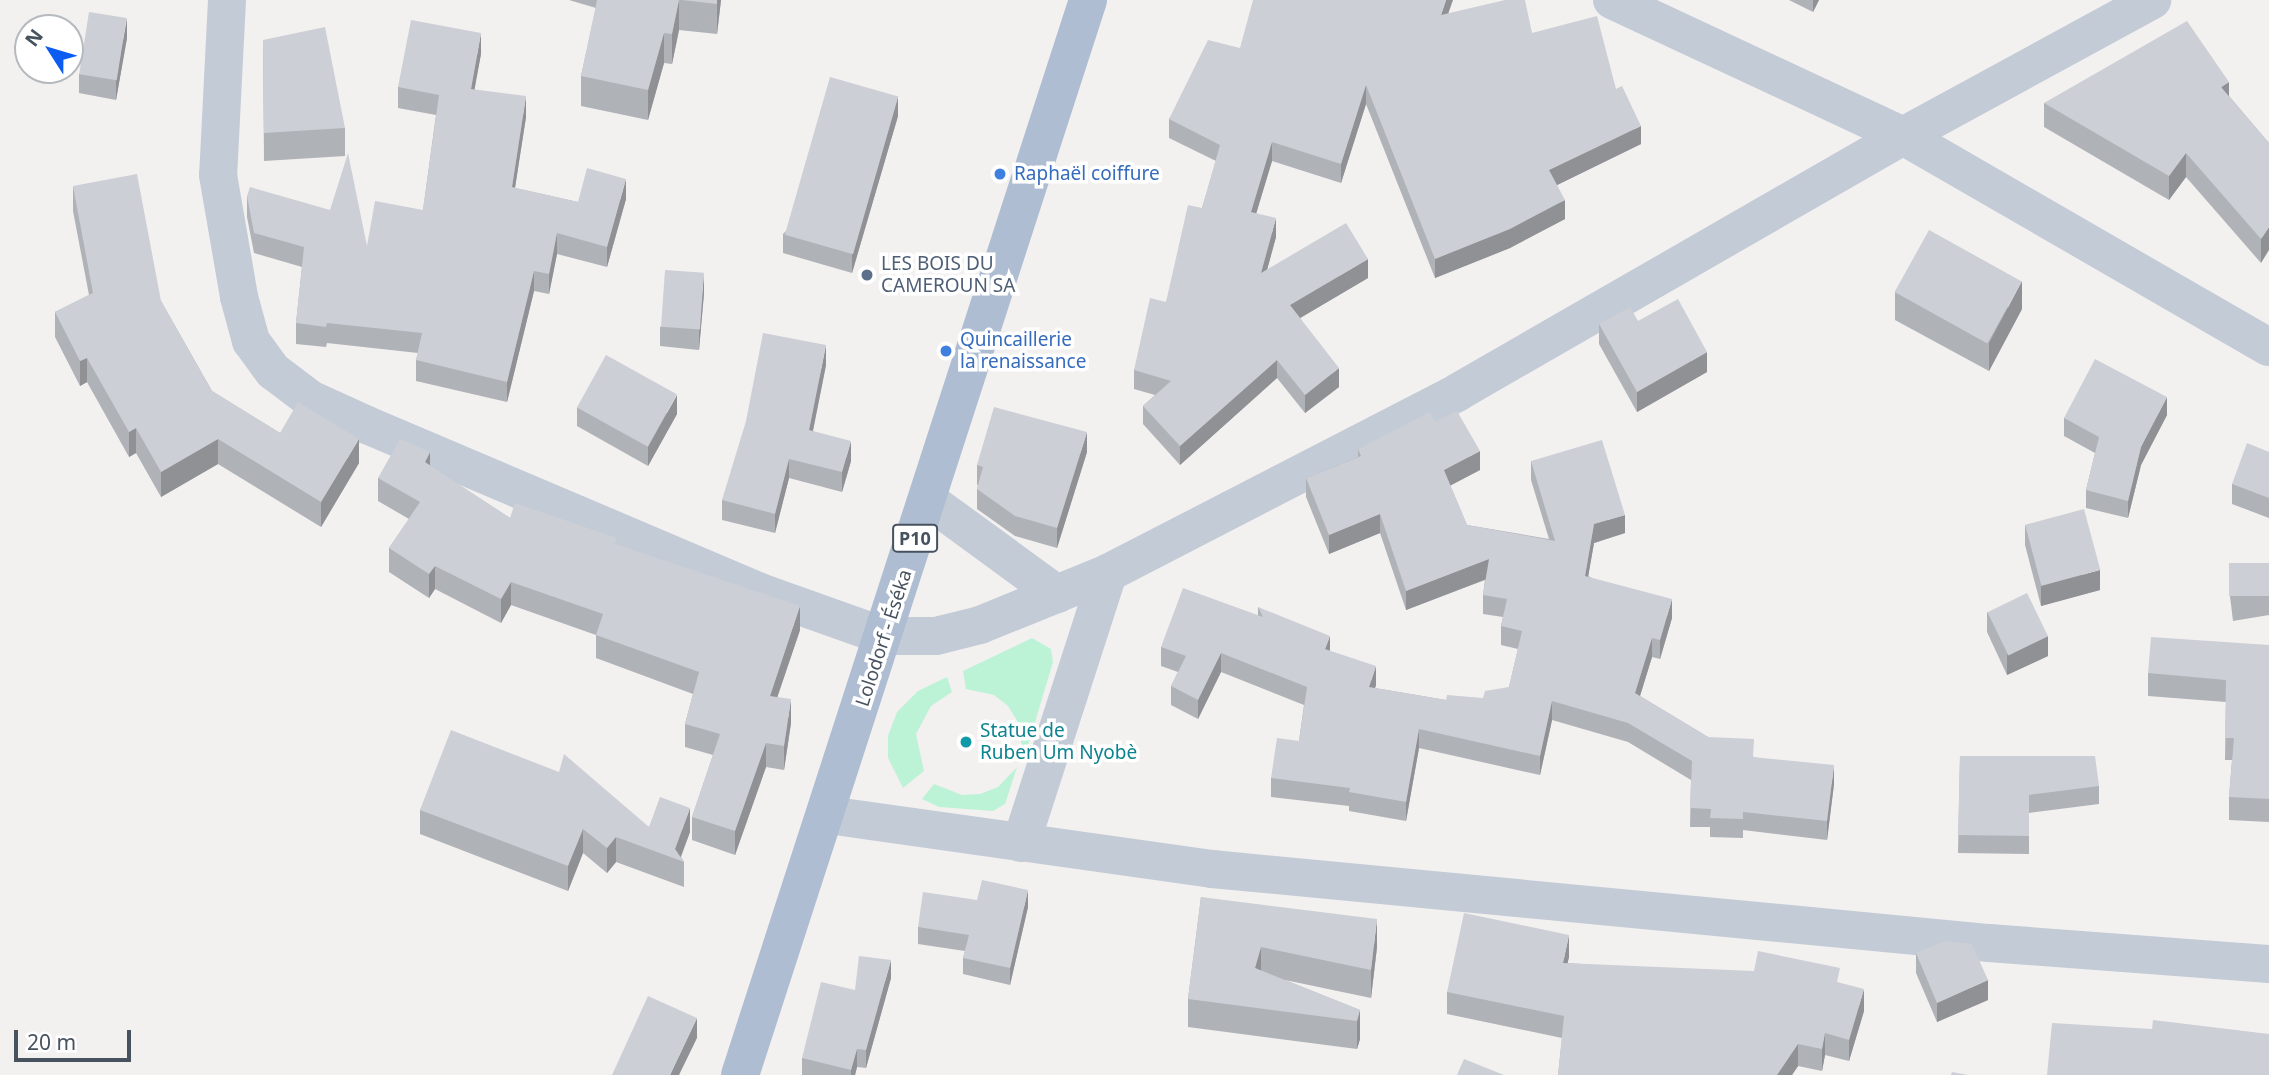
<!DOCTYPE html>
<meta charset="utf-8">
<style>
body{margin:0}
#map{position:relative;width:2269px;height:1075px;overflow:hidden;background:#f3f0f0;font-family:"Noto Sans",sans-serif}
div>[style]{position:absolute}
.green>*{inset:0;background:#bcf3d6}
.minor>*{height:38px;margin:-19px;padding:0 19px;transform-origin:19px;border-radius:19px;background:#c3cbd6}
.major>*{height:38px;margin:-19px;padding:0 19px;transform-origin:19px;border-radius:19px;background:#aebdd1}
.wall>*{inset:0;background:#afb2b7}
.shaded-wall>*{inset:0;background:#8f9195}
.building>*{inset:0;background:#cccfd5;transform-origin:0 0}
.dots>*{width:19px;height:19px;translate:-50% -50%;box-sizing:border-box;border:4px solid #fff;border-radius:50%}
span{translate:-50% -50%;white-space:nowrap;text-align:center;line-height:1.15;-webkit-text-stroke:7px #fff;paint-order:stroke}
.shield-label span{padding:2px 5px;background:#fff;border:2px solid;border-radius:5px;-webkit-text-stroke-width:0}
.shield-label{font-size:18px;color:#47525f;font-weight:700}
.shop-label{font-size:19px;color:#366cbe}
.left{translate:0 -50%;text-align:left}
.service-label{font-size:19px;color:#4e5e75}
.street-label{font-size:19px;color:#47525f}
.culture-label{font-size:19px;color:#0d838f}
.north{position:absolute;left:14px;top:14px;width:70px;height:70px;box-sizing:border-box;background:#fff;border:2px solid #b5babf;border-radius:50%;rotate:307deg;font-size:19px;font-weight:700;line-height:28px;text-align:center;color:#47525f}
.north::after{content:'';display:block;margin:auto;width:24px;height:32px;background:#0c5cf1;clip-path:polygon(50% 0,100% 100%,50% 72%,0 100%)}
.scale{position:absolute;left:14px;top:1030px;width:117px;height:32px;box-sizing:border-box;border:4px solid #47525f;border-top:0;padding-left:9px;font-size:21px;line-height:24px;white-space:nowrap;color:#47525f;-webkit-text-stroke:5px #fff;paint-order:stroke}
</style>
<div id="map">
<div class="green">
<i style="clip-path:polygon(1032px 638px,1051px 649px,1053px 662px,1027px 749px,1022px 748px,1018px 722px,1008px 706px,994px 695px,966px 689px,963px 671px)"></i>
<i style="clip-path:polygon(947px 677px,952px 692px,931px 706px,916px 734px,924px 771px,903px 788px,888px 758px,888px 736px,897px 712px,918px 691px)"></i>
<i style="clip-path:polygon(1017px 767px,1005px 804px,993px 811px,939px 807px,922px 799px,934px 784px,962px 795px,980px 794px,998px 787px)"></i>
</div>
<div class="minor">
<i style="left:227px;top:0;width:175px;rotate:92.9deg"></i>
<i style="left:218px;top:175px;width:124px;rotate:80.2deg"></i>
<i style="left:239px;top:297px;width:46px;rotate:74.7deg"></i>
<i style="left:251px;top:341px;width:37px;rotate:54deg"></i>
<i style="left:273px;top:371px;width:46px;rotate:37.1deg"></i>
<i style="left:310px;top:399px;width:63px;rotate:24.5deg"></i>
<i style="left:367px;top:425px;width:436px;rotate:23deg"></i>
<i style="left:768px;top:595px;width:123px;rotate:19.5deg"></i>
<i style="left:884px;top:636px;width:52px"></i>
<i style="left:936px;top:636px;width:45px;rotate:-14deg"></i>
<i style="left:980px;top:625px;width:138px;rotate:-22.1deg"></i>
<i style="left:1108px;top:573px;width:394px;rotate:-27.3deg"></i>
<i style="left:1458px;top:392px;width:513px;rotate:-29.91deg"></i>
<i style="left:1903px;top:136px;width:284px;rotate:-28.6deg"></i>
<i style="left:1612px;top:0;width:321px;rotate:25deg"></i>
<i style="left:1903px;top:136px;width:422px;rotate:30deg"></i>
<i style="left:928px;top:500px;width:160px;rotate:36.1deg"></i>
<i style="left:828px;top:815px;width:388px;rotate:8deg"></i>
<i style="left:1212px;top:869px;width:781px;rotate:5.44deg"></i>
<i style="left:1989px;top:943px;width:281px;rotate:4.3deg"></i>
<i style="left:1021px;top:843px;width:284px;rotate:-72.1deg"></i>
</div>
<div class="major">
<i style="left:740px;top:1075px;width:1130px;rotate:-72.06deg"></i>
</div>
<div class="wall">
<i style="clip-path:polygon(569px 0,721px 0,717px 34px,679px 30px,672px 64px,664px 63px,648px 120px,581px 106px,581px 76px,596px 8px)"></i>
<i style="clip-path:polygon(1789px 0,1819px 0,1813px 12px)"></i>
<i style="clip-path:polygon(1448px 13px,1532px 33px,1616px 89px,1641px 144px,1557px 185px,1565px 219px,1510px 248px,1435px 278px,1366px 104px,1341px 183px,1272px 161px,1256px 213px,1276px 237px,1267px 270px,1368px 278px,1300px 318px,1339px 387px,1305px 413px,1277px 378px,1180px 465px,1143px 424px,1143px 406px,1155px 395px,1134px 389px,1134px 370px,1166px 302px,1202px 208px,1216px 161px,1169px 138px,1169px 119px,1240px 48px)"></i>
<i style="clip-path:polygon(127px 38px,116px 100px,79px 93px,79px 74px)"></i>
<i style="clip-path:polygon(263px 40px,345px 128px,345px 156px,264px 161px)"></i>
<i style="clip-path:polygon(481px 54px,474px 89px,526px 117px,515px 188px,578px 202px,626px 199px,607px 267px,557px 254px,549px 294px,534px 291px,507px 402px,416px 381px,416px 360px,418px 353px,327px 343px,326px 347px,296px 344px,296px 323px,302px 267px,254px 253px,247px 217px,247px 196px,367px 246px,423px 210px,436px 115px,398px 108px,398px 87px)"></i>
<i style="clip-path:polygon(2229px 96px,2269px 143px,2261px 263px,2186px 177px,2169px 200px,2044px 127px,2044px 103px)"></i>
<i style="clip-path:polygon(898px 116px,852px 273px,783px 253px,783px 234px)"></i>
<i style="clip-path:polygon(73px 186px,161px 301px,212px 391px,280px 433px,359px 463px,321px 527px,218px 464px,161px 497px,136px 453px,129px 457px,87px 382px,80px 386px,55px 337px,55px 312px,89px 295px,73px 211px)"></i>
<i style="clip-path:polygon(1895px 292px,2022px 309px,1989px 371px,1895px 320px)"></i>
<i style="clip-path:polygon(704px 293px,699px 350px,660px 346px,660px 327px)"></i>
<i style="clip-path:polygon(1638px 321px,1707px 372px,1637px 412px,1599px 344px,1599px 324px)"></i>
<i style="clip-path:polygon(826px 365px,813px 431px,851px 461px,842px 492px,789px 478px,775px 533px,722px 520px,722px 500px)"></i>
<i style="clip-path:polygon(577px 407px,677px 414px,648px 466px,577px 426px)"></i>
<i style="clip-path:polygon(2167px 415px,2141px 465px,2128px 518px,2086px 508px,2086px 490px,2095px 453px,2064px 436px,2064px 418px)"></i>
<i style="clip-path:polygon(1435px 422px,1480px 470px,1450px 485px,1467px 525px,1549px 539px,1531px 480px,1531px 461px,1625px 533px,1594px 543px,1588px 576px,1672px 618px,1660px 659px,1652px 657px,1640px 696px,1708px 737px,1754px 757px,1834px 784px,1827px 840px,1743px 830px,1743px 838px,1710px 837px,1710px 827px,1690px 827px,1691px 780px,1628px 742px,1552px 720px,1540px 775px,1419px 748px,1406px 821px,1349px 811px,1349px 806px,1271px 797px,1271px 778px,1299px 741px,1304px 705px,1221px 672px,1198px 719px,1171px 705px,1171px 686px,1178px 672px,1161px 666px,1161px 647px,1258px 615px,1258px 607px,1330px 651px,1376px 685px,1375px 688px,1446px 700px,1483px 698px,1509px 687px,1518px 649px,1501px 645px,1501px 626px,1503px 617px,1483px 614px,1483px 595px,1485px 580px,1406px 610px,1380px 533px,1329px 554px,1306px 497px,1306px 478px,1358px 457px,1358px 449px)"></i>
<i style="clip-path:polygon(1087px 452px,1057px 548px,1015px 536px,977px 509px,977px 489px,978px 485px,977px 485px,977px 465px)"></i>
<i style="clip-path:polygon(2269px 452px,2269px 518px,2232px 504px,2232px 484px)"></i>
<i style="clip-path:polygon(430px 466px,510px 518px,617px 545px,800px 630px,777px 697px,791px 723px,784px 770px,766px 767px,735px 855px,692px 840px,692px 817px,713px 755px,685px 747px,685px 724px,693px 694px,596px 658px,596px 635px,511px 605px,501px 623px,435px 589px,429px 598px,389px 572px,389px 548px,409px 519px,378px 501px,378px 478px)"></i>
<i style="clip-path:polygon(2025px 525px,2100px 590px,2041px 606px,2025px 545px)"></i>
<i style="clip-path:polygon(2269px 563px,2269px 615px,2233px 621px,2229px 588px,2229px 568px)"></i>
<i style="clip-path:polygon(1987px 612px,2048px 656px,2007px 675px,1987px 632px)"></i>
<i style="clip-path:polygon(2269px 645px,2269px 822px,2229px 820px,2229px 797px,2232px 760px,2225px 760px,2226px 702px,2148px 696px,2148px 673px)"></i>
<i style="clip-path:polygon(1960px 756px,2099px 786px,2099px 804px,2029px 813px,2029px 854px,1958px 853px)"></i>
<i style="clip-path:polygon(559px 772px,649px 827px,690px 832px,681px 857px,684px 862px,684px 887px,616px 862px,607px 873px,583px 853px,568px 891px,420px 834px,420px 810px)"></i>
<i style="clip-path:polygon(1201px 897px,1377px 947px,1371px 998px,1285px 980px,1360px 1010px,1360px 1039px,1357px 1049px,1188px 1027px,1188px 999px)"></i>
<i style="clip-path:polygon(977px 900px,1028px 907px,1010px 985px,963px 974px,963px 958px,965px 951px,918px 944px,918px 927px)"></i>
<i style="clip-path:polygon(1916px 953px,1988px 1000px,1937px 1022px,1916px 973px)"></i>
<i style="clip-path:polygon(1569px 957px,1567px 963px,1840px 983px,1864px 1011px,1849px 1061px,1825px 1055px,1822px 1071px,1798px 1066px,1792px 1075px,1558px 1075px,1562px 1038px,1447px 1014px,1447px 992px)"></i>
<i style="clip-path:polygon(891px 978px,866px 1068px,857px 1067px,855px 1075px,802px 1075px,802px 1058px,855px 990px)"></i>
</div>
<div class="shaded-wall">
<i style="clip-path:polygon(679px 0,679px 30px,672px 64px,672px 34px)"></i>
<i style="clip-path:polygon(717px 0,721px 0,717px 34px)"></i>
<i style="clip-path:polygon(1446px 0,1453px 0,1441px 34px,1441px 15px)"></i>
<i style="clip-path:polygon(1813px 0,1819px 0,1813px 12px)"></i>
<i style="clip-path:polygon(127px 18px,127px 38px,116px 100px,116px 80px)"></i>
<i style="clip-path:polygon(481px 33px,481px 54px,471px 109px,471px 89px)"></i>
<i style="clip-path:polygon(664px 33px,664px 63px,648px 120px,648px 90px)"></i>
<i style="clip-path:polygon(2229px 82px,2229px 105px,2221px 87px)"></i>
<i style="clip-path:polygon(1366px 85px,1366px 104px,1341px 183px,1341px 164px)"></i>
<i style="clip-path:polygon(526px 96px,526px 117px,512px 207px,512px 187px)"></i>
<i style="clip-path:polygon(898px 96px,898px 116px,852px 273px,852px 254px)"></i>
<i style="clip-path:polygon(1641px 126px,1641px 144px,1549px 189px,1549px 170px)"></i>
<i style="clip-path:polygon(1272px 142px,1272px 161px,1251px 231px,1251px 212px)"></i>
<i style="clip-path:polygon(2186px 153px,2186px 177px,2169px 200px,2169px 176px)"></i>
<i style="clip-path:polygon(626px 179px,626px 199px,607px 267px,607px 247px)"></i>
<i style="clip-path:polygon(1565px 200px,1565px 219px,1510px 248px,1435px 278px,1435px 259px)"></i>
<i style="clip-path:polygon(1276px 218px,1276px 237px,1261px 292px,1261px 273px)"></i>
<i style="clip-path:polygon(2269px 227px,2269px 250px,2261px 263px,2261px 239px)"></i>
<i style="clip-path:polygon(557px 233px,557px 254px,549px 294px,549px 274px)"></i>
<i style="clip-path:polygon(1368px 259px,1368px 278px,1290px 324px,1290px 305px)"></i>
<i style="clip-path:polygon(534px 271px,534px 291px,507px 402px,507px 382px)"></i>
<i style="clip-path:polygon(704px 273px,704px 293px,699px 350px,699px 330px)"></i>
<i style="clip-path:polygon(2022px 281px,2022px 309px,1989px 371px,1989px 343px)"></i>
<i style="clip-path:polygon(826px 345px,826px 365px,809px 450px,809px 430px)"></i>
<i style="clip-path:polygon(1707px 352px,1707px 372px,1637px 412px,1637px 392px)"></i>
<i style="clip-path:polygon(87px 358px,87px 382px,80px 386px,80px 361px)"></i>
<i style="clip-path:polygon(1277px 360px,1277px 378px,1180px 465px,1180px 446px)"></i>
<i style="clip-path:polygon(1339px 368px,1339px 387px,1305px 413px,1305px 395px)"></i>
<i style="clip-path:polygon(677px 395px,677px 414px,648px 466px,648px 447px)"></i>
<i style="clip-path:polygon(2167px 397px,2167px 415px,2141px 465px,2128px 518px,2128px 501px,2141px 447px)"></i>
<i style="clip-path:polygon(136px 428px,136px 453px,129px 457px,129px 432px)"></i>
<i style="clip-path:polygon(1087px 432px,1087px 452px,1057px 548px,1057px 528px)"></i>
<i style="clip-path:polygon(218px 439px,218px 464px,161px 497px,161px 472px)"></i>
<i style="clip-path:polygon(359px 439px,359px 463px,321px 527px,321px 502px)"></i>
<i style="clip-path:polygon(851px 441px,851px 461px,842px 492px,842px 472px)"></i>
<i style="clip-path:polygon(1480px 451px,1480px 470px,1444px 489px,1444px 470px)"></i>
<i style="clip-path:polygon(430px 452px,430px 476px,425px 462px)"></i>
<i style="clip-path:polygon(789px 459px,789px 478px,775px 533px,775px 514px)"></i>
<i style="clip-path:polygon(1380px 514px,1380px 533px,1329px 554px,1329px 535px)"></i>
<i style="clip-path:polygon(1625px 515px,1625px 533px,1594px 543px,1585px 595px,1585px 576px,1594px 524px)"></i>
<i style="clip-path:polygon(1489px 559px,1489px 578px,1406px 610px,1406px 591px)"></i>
<i style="clip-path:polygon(435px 566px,435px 589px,429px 598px,429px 574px)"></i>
<i style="clip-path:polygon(2100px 570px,2100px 590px,2041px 606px,2041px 586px)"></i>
<i style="clip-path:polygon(511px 582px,511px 605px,501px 623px,501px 599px)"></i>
<i style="clip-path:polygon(1672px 599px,1672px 618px,1660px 659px,1660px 640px)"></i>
<i style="clip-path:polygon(800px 606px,800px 630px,770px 719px,770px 696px)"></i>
<i style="clip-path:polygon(1330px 636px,1330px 655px,1325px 649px)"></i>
<i style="clip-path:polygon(2048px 636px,2048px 656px,2007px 675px,2007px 655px)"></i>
<i style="clip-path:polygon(1652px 638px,1652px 657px,1635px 712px,1635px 693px)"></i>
<i style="clip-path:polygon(1221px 653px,1221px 672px,1198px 719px,1198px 700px)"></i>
<i style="clip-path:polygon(1376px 666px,1376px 685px,1369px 706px,1369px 687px)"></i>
<i style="clip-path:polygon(791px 699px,791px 723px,784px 770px,784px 746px)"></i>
<i style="clip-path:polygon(1552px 701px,1552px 720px,1540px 775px,1540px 756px)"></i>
<i style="clip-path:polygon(1419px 729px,1419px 748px,1406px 821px,1406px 802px)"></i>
<i style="clip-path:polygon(766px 743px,766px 767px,735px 855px,735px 831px)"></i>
<i style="clip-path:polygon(1834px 765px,1834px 784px,1827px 840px,1827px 821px)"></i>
<i style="clip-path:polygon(690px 808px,690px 832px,679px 861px,675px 849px)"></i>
<i style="clip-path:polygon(583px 829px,583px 853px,568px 891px,568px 866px)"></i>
<i style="clip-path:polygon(616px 837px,616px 862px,607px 873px,607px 848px)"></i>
<i style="clip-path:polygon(1028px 890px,1028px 907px,1010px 985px,1010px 968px)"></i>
<i style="clip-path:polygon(1377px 919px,1377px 947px,1371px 998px,1371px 970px)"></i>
<i style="clip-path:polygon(1569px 935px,1569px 957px,1563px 985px,1563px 963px)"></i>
<i style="clip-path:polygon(1261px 947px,1261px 975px,1255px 968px)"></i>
<i style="clip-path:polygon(891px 960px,891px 978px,866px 1068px,866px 1050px)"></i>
<i style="clip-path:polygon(1988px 980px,1988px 1000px,1937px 1022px,1937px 1003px)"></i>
<i style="clip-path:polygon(1864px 989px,1864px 1011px,1849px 1061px,1849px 1040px)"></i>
<i style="clip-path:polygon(1360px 1010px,1360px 1039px,1357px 1049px,1357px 1021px)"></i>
<i style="clip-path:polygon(697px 1018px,697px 1038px,679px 1075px,670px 1075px)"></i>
<i style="clip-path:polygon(1825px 1033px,1825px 1055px,1822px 1071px,1822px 1049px)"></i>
<i style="clip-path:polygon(1798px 1044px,1798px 1066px,1792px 1075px,1777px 1075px)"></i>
<i style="clip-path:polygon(857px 1049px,857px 1067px,855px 1075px,851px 1075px,851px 1070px)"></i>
</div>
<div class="building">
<i style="clip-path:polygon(597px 0,679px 0,672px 34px,664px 33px,648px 90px,581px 76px)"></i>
<i style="clip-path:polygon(682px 0,717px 0,717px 4px)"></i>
<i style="clip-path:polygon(1253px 0,1446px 0,1441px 15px,1505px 0,1525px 0,1532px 33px,1597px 16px,1616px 89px,1622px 86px,1641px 126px,1549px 170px,1565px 200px,1510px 229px,1435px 259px,1366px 85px,1341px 164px,1272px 142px,1251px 212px,1276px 218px,1261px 273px,1346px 223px,1368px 259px,1290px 305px,1339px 368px,1305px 395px,1277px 360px,1180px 446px,1143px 406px,1171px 381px,1134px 370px,1150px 298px,1166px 302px,1188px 205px,1202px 208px,1220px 145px,1169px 119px,1208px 40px,1240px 48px)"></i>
<i style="left:89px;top:12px;width:38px;height:63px;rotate:9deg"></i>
<i style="clip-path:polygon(411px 20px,481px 33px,471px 89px,526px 96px,512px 187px,578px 202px,587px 168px,626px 179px,607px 247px,557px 233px,549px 274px,534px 271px,507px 382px,416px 360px,422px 333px,327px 323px,326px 327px,296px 323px,304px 247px,254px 233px,247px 196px,250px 187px,330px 210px,348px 153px,367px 246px,375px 201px,423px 210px,439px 95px,398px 87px)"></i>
<i style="clip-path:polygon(2187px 21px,2229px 82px,2221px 87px,2269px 143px,2269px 227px,2261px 239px,2186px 153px,2169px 176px,2044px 103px)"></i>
<i style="clip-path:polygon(325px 27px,345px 128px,264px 133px,263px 40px)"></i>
<i style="left:830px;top:77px;width:71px;height:164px;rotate:16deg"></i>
<i style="clip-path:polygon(137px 174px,161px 301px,212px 391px,280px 433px,298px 402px,359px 439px,321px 502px,218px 439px,161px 472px,136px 428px,129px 432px,87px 358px,80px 361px,55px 312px,93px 293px,73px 186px)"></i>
<i style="left:1929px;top:230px;width:106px;height:71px;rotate:29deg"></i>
<i style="left:665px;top:270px;width:39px;height:57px;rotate:4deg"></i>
<i style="clip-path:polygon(1678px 299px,1707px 352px,1637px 392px,1599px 324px,1630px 307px,1638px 321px)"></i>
<i style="clip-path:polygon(763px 333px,826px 345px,809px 430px,851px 441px,842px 472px,789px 459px,775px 514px,722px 500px,746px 421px)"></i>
<i style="left:606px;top:355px;width:81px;height:60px;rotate:29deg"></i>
<i style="clip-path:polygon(2095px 359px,2167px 397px,2141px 447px,2128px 501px,2086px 490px,2099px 437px,2064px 418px)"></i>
<i style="clip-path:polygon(994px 407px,1087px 432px,1057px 528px,1015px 516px,977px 489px,983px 467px,977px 465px)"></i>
<i style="clip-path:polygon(1457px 411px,1480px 451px,1444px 470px,1467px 525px,1555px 541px,1531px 461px,1602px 440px,1625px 515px,1594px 524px,1585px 576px,1672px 599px,1660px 640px,1652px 638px,1635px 693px,1708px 737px,1754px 739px,1753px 757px,1834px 765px,1827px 821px,1743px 812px,1743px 819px,1710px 818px,1711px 809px,1690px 808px,1692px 761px,1628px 723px,1552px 701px,1540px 756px,1419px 729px,1406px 802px,1349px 792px,1350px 788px,1271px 778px,1277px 738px,1299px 741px,1307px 687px,1221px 653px,1198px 700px,1171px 686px,1186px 656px,1161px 647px,1183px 588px,1263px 617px,1258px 607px,1330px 636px,1325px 649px,1376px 666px,1369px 687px,1446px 700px,1447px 695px,1483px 698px,1485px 691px,1509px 687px,1522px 631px,1501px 626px,1507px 599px,1483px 595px,1489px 559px,1406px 591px,1380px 514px,1329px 535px,1306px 478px,1361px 456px,1358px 449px,1430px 412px,1435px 422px)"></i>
<i style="clip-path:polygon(400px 439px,430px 452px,425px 462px,510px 518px,515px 503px,617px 538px,615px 544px,800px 606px,770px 696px,791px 699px,784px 746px,766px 743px,735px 831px,692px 817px,720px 734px,685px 724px,699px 672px,596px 635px,603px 614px,511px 582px,501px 599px,435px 566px,429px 574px,389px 548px,420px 502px,378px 478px)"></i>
<i style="clip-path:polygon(2247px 443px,2269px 452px,2269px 498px,2232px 484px)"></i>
<i style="left:2084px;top:509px;width:63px;height:61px;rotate:75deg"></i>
<i style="left:2269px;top:563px;width:33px;height:40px;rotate:90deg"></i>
<i style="left:2027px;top:593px;width:48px;height:44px;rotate:64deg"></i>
<i style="clip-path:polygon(2151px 637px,2269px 645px,2269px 799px,2229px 797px,2234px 738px,2225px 738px,2226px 680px,2148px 673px)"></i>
<i style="clip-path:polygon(451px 730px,559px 772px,564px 754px,649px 827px,660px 797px,690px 808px,675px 849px,684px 862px,616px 837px,607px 848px,583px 829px,568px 866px,420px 810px)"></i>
<i style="clip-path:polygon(1960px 756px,2095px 756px,2099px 786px,2029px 795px,2029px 836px,1958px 835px)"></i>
<i style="clip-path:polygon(982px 880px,1028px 890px,1010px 968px,963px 958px,969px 935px,918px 927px,923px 892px,977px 900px)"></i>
<i style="clip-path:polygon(1201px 897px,1377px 919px,1371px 970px,1261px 947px,1255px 968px,1360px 1010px,1357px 1021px,1188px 999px)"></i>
<i style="clip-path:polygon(1464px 913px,1569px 935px,1563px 963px,1754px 971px,1758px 951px,1840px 968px,1837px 982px,1864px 989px,1849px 1040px,1825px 1033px,1822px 1049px,1798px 1044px,1777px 1075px,1558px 1075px,1564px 1016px,1447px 992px)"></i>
<i style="clip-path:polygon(1945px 941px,1972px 944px,1988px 980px,1937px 1003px,1916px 953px)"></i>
<i style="clip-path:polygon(859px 956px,891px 960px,866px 1050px,857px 1049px,851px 1070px,802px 1058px,821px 982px,855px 990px)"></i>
<i style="clip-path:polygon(648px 996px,697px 1018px,670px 1075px,612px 1075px)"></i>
<i style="clip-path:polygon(2153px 1020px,2269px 1034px,2269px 1075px,2047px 1075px,2052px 1023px,2152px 1029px)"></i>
<i style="clip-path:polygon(1464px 1059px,1504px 1075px,1457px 1075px)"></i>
<i style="clip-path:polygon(1952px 1072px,1968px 1075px,1951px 1075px)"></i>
</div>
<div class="dots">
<i style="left:1000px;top:174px;background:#3f7fe0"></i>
<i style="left:867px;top:275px;background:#5c6f8a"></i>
<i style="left:946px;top:351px;background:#3f7fe0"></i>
<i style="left:966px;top:742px;background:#0f9aa8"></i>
</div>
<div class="shield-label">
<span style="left:915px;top:538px">P10</span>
</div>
<div class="shop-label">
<span class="left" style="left:1014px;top:174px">Raphaël coiffure</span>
<span class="left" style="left:960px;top:351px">Quincaillerie<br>la renaissance</span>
</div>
<div class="service-label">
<span class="left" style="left:881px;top:275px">LES BOIS DU<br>CAMEROUN SA</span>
</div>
<div class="street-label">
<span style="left:884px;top:638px;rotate:-72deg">Lolodorf - Éséka</span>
</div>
<div class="culture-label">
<span class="left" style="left:980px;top:742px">Statue de<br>Ruben Um Nyobè</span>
</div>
<div class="north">N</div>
<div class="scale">20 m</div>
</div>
